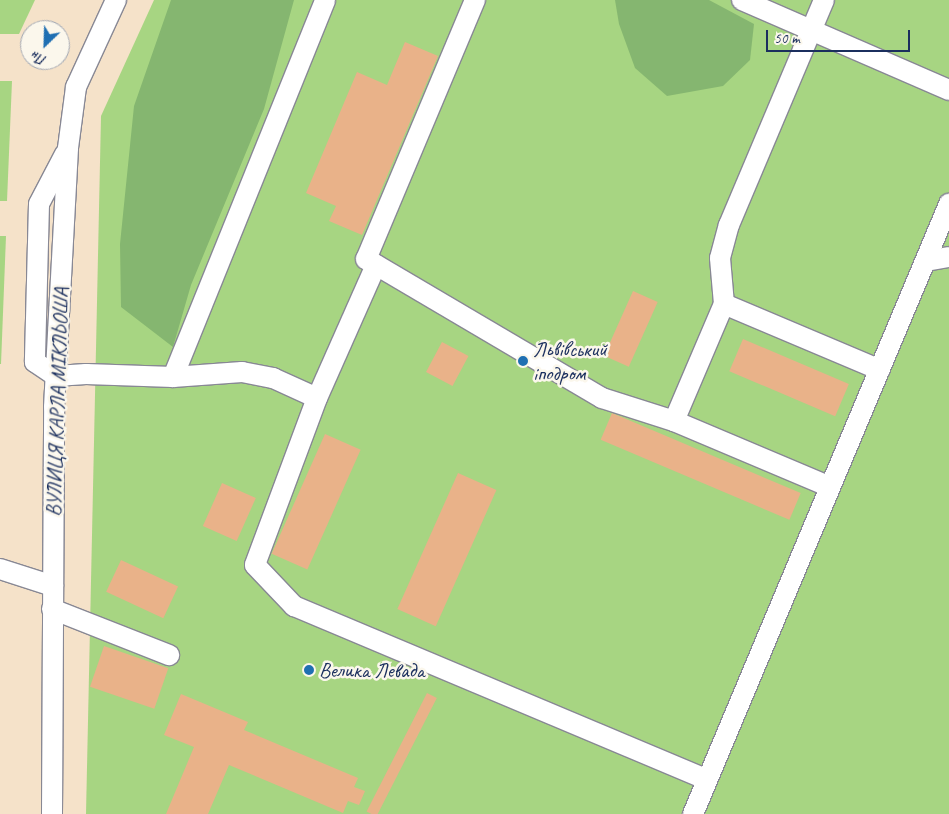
<!DOCTYPE html>
<meta charset="utf-8">
<style>
body{margin:0}
#map{position:relative;width:949px;height:814px;overflow:hidden;background:#f5e2c9;font-family:Caveat,sans-serif}
div>[style]{position:absolute}
.green>*{inset:0;background:#a7d582}
.forest>*{inset:0;background:#85b670}
.building>*{inset:0;background:#e9b289;transform-origin:0 0}
.roads{filter:drop-shadow(1px 0 #888894) drop-shadow(-1px 0 #888894) drop-shadow(0 1px #888894) drop-shadow(0 -1px #888894)}
.minor>*{height:20px;margin:-10px;padding:0 10px;transform-origin:10px;border-radius:10px;background:#fff}
.dots>*{width:14px;height:14px;translate:-50% -50%;box-sizing:border-box;border:2px solid #fbf7ec;border-radius:50%}
span{translate:-50% -50%;white-space:nowrap;text-align:center;line-height:1.15;-webkit-text-stroke:5px #fbf7ec;paint-order:stroke}
.poi-label{font-size:21px;color:#1b2f5e}
.left{translate:0 -50%;text-align:left}
.street-label{font-size:21px;color:#1b2f5e}
.north{position:absolute;left:20px;top:20px;width:50px;height:50px;box-sizing:border-box;background:#fbf7ec;border:1px solid #a1a7b3;border-radius:50%;rotate:204deg;font-size:14px;font-weight:700;line-height:20px;text-align:center;color:#1b2f5e}
.north::after{content:'';display:block;margin:auto;width:18px;height:22px;background:#1f6fb2;clip-path:polygon(50% 0,100% 100%,50% 72%,0 100%)}
.scale{position:absolute;left:766px;top:30px;width:144px;height:22px;box-sizing:border-box;border:2px solid #1b2f5e;border-top:0;padding-left:6px;font-size:15px;line-height:18px;white-space:nowrap;color:#1b2f5e;-webkit-text-stroke:4px #fbf7ec;paint-order:stroke}
</style>
<div id="map">
<div class="green">
<i style="clip-path:polygon(0 0,35px 0,19px 34px,0 34px)"></i>
<i style="clip-path:polygon(154px 0,949px 0,949px 814px,86px 814px,101px 116px)"></i>
<i style="clip-path:polygon(0 81px,12px 81px,7px 201px,0 201px)"></i>
<i style="clip-path:polygon(0 236px,6px 236px,1px 364px,0 364px)"></i>
</div>
<div class="forest">
<i style="clip-path:polygon(171px 0,294px 0,264px 109px,191px 285px,173px 347px,121px 307px,120px 244px,134px 106px)"></i>
<i style="clip-path:polygon(615px 0,709px 0,754px 24px,750px 60px,723px 86px,667px 96px,635px 68px,619px 24px)"></i>
</div>
<div class="building">
<i style="clip-path:polygon(405px 42px,438px 56px,362px 235px,329px 221px,336px 206px,306px 193px,357px 72px,387px 85px)"></i>
<i style="left:633px;top:291px;width:27px;height:71px;rotate:24deg"></i>
<i style="left:743px;top:339px;width:115px;height:35px;rotate:23deg"></i>
<i style="left:442px;top:342px;width:30px;height:34px;rotate:28deg"></i>
<i style="left:612px;top:413px;width:205px;height:29px;rotate:23deg"></i>
<i style="left:325px;top:434px;width:39px;height:131px;rotate:24deg"></i>
<i style="left:458px;top:473px;width:42px;height:149px;rotate:24deg"></i>
<i style="left:222px;top:483px;width:37px;height:47px;rotate:24deg"></i>
<i style="left:121px;top:560px;width:63px;height:35px;rotate:25deg"></i>
<i style="left:104px;top:646px;width:68px;height:43px;rotate:19deg"></i>
<i style="left:427px;top:693px;width:11px;height:133px;rotate:27deg"></i>
<i style="clip-path:polygon(181px 694px,248px 722px,244px 730px,358px 778px,354px 787px,365px 791px,359px 805px,348px 801px,343px 813px,229px 765px,208px 814px,166px 814px,194px 747px,164px 735px)"></i>
</div>
<div class="roads">
<div class="minor">
<i style="left:475px;top:0;width:281px;rotate:112.8deg"></i>
<i style="left:366px;top:259px;width:274px;rotate:30.5deg"></i>
<i style="left:602px;top:398px;width:76px;rotate:17.7deg"></i>
<i style="left:674px;top:421px;width:169px;rotate:22.9deg"></i>
<i style="left:742px;top:0;width:226px;rotate:23.5deg"></i>
<i style="left:65px;top:154px;width:56px;rotate:117.5deg"></i>
<i style="left:39px;top:204px;width:158px;rotate:91.5deg"></i>
<i style="left:35px;top:362px;width:25px;rotate:34deg"></i>
<i style="left:56px;top:376px;width:30px;rotate:-4deg"></i>
<i style="left:86px;top:374px;width:87px;rotate:2deg"></i>
<i style="left:173px;top:377px;width:69px;rotate:-4.1deg"></i>
<i style="left:242px;top:372px;width:32px;rotate:11deg"></i>
<i style="left:273px;top:378px;width:48px;rotate:24.4deg"></i>
<i style="left:926px;top:261px;width:23px;rotate:-10deg"></i>
<i style="left:376px;top:265px;width:145px;rotate:113.9deg"></i>
<i style="left:317px;top:398px;width:178px;rotate:110.4deg"></i>
<i style="left:255px;top:565px;width:57px;rotate:46.4deg"></i>
<i style="left:294px;top:606px;width:448px;rotate:22.8deg"></i>
<i style="left:724px;top:304px;width:169px;rotate:22.9deg"></i>
<i style="left:173px;top:377px;width:406px;rotate:-68deg"></i>
<i style="left:674px;top:421px;width:127px;rotate:-66.9deg"></i>
<i style="left:724px;top:304px;width:46px;rotate:-95deg"></i>
<i style="left:720px;top:258px;width:34px;rotate:-75deg"></i>
<i style="left:729px;top:225px;width:244px;rotate:-67.1deg"></i>
<i style="left:0;top:569px;width:56px;rotate:17.8deg"></i>
<i style="left:52px;top:609px;width:126px;rotate:21.5deg"></i>
<i style="left:52px;top:814px;width:407px;rotate:-89.7deg"></i>
<i style="left:54px;top:407px;width:259px;rotate:-86.9deg"></i>
<i style="left:68px;top:148px;width:62px;rotate:-82.5deg"></i>
<i style="left:76px;top:87px;width:96px;rotate:-65.3deg"></i>
<i style="left:693px;top:814px;width:662px;rotate:-67.23deg"></i>
</div>
</div>
<div class="dots">
<i style="left:523px;top:361px;background:#1f6fb2"></i>
<i style="left:309px;top:670px;background:#1f6fb2"></i>
</div>
<div class="poi-label">
<span class="left" style="left:533px;top:361px">Львівський<br>іподром</span>
<span class="left" style="left:319px;top:670px">Велика Левада</span>
</div>
<div class="street-label">
<span style="left:57px;top:402px;rotate:-88deg">ВУЛИЦЯ КАРЛА МІКЛЬОША</span>
</div>
<div class="north">Пн</div>
<div class="scale">50 m</div>
</div>
